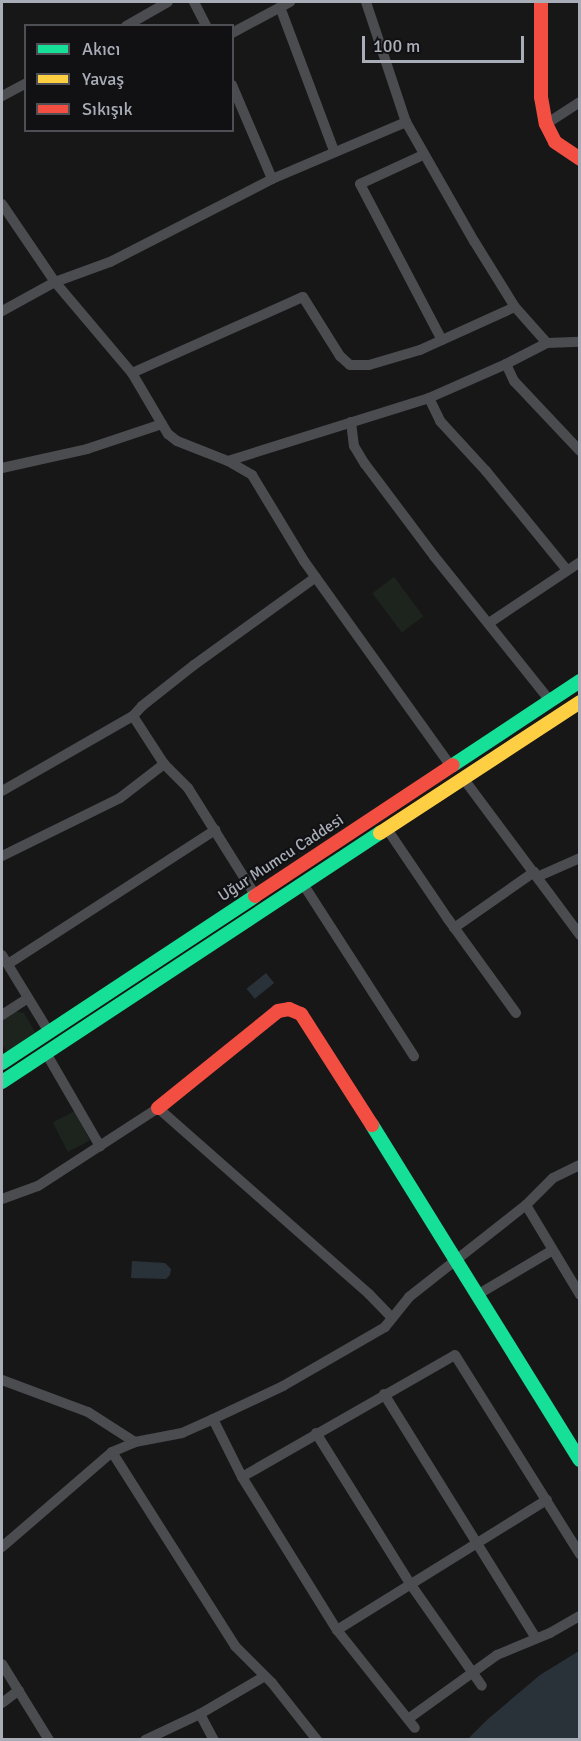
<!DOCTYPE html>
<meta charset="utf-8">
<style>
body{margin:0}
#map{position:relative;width:581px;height:1741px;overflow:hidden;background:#171717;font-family:Signika,sans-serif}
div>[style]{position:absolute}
.green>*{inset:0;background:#1d241e;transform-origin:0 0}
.water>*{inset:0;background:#2a3239;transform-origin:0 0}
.street>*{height:10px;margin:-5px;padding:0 5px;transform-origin:5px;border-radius:5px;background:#4b4c50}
.fast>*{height:14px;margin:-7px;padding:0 7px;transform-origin:7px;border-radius:7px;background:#16e098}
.slow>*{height:14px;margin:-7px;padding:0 7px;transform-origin:7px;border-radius:7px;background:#ffcf43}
.jam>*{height:14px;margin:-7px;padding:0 7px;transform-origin:7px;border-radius:7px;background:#f24e42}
span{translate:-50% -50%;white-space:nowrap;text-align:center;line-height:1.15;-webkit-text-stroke:4.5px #111113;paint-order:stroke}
.street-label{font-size:16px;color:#a8adb8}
.frame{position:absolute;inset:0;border:3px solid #a8adb8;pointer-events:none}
.legend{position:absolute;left:24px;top:24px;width:210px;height:108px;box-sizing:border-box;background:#111113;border:2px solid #4d4f55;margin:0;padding:8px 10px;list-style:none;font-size:18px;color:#a8adb8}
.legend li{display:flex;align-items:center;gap:12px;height:30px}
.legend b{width:30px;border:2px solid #4d4f55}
.scale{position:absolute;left:362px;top:36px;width:162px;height:27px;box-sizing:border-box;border:3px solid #a8adb8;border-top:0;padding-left:8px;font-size:18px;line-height:21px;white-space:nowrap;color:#a8adb8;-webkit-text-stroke:4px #111113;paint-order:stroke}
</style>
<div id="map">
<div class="green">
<i style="left:394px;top:577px;width:49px;height:27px;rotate:53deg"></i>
<i style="clip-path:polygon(14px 1011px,24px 1013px,35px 1032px,8px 1055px,2px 1044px,2px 1019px)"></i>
<i style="left:75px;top:1111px;width:33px;height:25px;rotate:63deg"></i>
</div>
<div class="water">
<i style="left:266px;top:973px;width:13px;height:25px;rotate:51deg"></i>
<i style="clip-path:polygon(132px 1261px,165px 1263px,171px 1269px,170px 1275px,166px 1279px,131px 1278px)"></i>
<i style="clip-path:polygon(579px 1651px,579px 1739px,468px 1739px,488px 1719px,540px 1675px)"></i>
</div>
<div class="street">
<i style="left:194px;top:2px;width:27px;rotate:63deg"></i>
<i style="left:366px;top:2px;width:126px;rotate:71.6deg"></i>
<i style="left:406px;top:122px;width:137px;rotate:60.3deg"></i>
<i style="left:474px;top:241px;width:78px;rotate:58.2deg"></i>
<i style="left:515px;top:307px;width:48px;rotate:48.4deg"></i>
<i style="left:547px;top:343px;width:33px;rotate:-2deg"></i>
<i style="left:280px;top:7px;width:154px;rotate:69.4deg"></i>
<i style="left:126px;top:26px;width:48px;rotate:-29.7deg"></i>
<i style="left:232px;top:33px;width:66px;rotate:-28.1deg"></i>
<i style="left:232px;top:85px;width:102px;rotate:66.9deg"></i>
<i style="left:2px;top:96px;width:27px;rotate:-28deg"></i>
<i style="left:546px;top:124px;width:40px;rotate:-32.9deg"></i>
<i style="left:423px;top:155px;width:69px;rotate:155.3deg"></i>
<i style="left:360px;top:184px;width:176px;rotate:62.3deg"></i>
<i style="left:2px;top:204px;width:94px;rotate:55.8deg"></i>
<i style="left:55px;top:282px;width:119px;rotate:49.8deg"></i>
<i style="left:132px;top:373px;width:71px;rotate:59.5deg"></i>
<i style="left:168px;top:434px;width:11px;rotate:38deg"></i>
<i style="left:177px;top:441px;width:55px;rotate:21.4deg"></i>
<i style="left:228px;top:461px;width:211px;rotate:-17.4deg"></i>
<i style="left:429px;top:398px;width:84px;rotate:-23.8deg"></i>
<i style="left:506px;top:364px;width:46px;rotate:-27.1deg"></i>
<i style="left:2px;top:311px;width:60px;rotate:-28.7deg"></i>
<i style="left:55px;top:282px;width:59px;rotate:-20deg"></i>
<i style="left:110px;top:262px;width:182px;rotate:-27.1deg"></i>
<i style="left:272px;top:179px;width:146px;rotate:-23deg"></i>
<i style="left:506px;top:364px;width:19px;rotate:65deg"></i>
<i style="left:514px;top:381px;width:96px;rotate:46.7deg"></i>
<i style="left:132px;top:373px;width:187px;rotate:-24deg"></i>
<i style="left:303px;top:297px;width:70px;rotate:57.9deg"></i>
<i style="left:340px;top:356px;width:13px;rotate:42deg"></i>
<i style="left:350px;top:365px;width:19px"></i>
<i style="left:369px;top:365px;width:53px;rotate:-16.4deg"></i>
<i style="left:420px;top:350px;width:104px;rotate:-24.4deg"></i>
<i style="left:429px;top:398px;width:25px;rotate:64deg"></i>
<i style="left:440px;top:421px;width:68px;rotate:47.4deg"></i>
<i style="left:486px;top:471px;width:128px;rotate:50.7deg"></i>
<i style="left:351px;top:422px;width:24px;rotate:83deg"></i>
<i style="left:354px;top:446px;width:21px;rotate:59deg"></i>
<i style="left:365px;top:464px;width:115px;rotate:53.1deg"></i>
<i style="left:434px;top:556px;width:186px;rotate:51.3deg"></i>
<i style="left:228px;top:461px;width:28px;rotate:30deg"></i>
<i style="left:252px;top:475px;width:100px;rotate:58.8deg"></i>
<i style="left:304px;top:561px;width:252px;rotate:54.4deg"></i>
<i style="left:2px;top:468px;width:87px;rotate:-12.6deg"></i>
<i style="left:87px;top:449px;width:79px;rotate:-18.4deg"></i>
<i style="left:489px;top:623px;width:110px;rotate:-33.8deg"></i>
<i style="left:164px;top:764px;width:57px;rotate:-122.9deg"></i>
<i style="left:133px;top:716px;width:13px;rotate:-48deg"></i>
<i style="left:142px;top:706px;width:66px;rotate:-38.3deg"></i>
<i style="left:194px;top:665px;width:150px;rotate:-35.8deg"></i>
<i style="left:463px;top:778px;width:196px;rotate:53.3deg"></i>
<i style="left:2px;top:791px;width:151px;rotate:-29.8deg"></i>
<i style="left:387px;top:829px;width:109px;rotate:55.9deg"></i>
<i style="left:448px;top:919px;width:116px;rotate:54.1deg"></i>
<i style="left:2px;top:856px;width:131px;rotate:-26.2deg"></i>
<i style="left:120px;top:798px;width:56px;rotate:-37.7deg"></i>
<i style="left:164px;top:764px;width:34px;rotate:45deg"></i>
<i style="left:188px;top:788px;width:126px;rotate:57.9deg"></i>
<i style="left:537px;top:877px;width:47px;rotate:-23.8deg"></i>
<i style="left:303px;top:884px;width:205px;rotate:57.2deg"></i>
<i style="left:454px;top:928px;width:98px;rotate:-35deg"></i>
<i style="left:2px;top:955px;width:90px;rotate:58.6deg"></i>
<i style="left:8px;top:964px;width:247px;rotate:-32.9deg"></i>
<i style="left:2px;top:1015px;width:30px;rotate:-33deg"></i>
<i style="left:46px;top:1053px;width:108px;rotate:59.9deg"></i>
<i style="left:2px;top:1199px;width:38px;rotate:-20deg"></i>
<i style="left:38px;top:1186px;width:143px;rotate:-33deg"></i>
<i style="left:158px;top:1108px;width:281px;rotate:41.4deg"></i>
<i style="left:369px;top:1294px;width:33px;rotate:46deg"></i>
<i style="left:526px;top:1205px;width:105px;rotate:59deg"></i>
<i style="left:477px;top:1295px;width:86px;rotate:-30.7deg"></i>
<i style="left:2px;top:1380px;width:92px;rotate:20.4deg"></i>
<i style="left:88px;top:1412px;width:56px;rotate:32.6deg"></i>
<i style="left:384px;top:1394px;width:287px;rotate:58.1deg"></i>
<i style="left:213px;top:1419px;width:65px;rotate:63.4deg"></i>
<i style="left:242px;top:1477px;width:180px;rotate:58.2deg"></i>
<i style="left:337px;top:1630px;width:125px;rotate:51.5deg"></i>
<i style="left:316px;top:1433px;width:179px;rotate:58deg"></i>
<i style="left:411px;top:1585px;width:123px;rotate:54.9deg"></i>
<i style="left:112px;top:1452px;width:230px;rotate:57.6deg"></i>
<i style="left:235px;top:1646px;width:52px;rotate:45deg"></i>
<i style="left:272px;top:1683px;width:73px;rotate:51.7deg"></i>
<i style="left:242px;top:1477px;width:245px;rotate:-29.8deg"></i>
<i style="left:455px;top:1355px;width:235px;rotate:57.9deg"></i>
<i style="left:2px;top:1547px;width:145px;rotate:-40.8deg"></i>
<i style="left:112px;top:1452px;width:25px;rotate:-23deg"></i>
<i style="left:135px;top:1442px;width:48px;rotate:-10.8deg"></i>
<i style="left:182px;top:1433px;width:34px;rotate:-24deg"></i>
<i style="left:213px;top:1419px;width:77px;rotate:-25.2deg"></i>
<i style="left:283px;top:1386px;width:118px;rotate:-30deg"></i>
<i style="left:385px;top:1327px;width:38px;rotate:-51deg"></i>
<i style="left:409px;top:1297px;width:149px;rotate:-38.2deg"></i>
<i style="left:526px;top:1205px;width:38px;rotate:-45deg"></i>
<i style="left:553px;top:1178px;width:30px;rotate:-26deg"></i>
<i style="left:337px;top:1630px;width:247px;rotate:-31.8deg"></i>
<i style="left:2px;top:1664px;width:89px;rotate:58.3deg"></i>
<i style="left:2px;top:1703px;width:21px;rotate:-37deg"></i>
<i style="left:200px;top:1714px;width:30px;rotate:62deg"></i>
<i style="left:408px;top:1719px;width:110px;rotate:-35.7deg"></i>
<i style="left:497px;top:1655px;width:57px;rotate:-22.5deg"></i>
<i style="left:550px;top:1633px;width:34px;rotate:-30deg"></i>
<i style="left:145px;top:1740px;width:61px;rotate:-25.3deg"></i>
<i style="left:200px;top:1714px;width:75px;rotate:-30.3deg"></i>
</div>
<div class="fast">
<i style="left:453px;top:765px;width:152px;rotate:-33.5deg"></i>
<i style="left:2px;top:1063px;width:303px;rotate:-33.4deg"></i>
<i style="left:2px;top:1082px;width:453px;rotate:-33.4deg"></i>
<i style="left:372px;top:1125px;width:394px;rotate:58.2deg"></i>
</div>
<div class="slow">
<i style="left:380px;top:833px;width:239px;rotate:-33.2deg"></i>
</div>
<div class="jam">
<i style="left:541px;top:2px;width:95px;rotate:90deg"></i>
<i style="left:541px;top:97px;width:27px;rotate:80deg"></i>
<i style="left:546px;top:124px;width:20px;rotate:63deg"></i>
<i style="left:555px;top:142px;width:30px;rotate:34deg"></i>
<i style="left:255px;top:896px;width:237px;rotate:-33.5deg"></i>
<i style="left:158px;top:1108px;width:154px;rotate:-38.9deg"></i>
<i style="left:278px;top:1011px;width:11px;rotate:-10deg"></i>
<i style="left:289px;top:1009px;width:13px;rotate:23deg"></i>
<i style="left:301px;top:1014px;width:132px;rotate:57.4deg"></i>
</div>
<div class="street-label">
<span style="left:281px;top:858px;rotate:-33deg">Uğur Mumcu Caddesi</span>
</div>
<div class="frame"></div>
<ul class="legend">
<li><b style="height:8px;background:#16e098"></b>Akıcı</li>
<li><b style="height:8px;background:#ffcf43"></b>Yavaş</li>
<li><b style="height:8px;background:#f24e42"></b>Sıkışık</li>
</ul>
<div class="scale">100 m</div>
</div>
